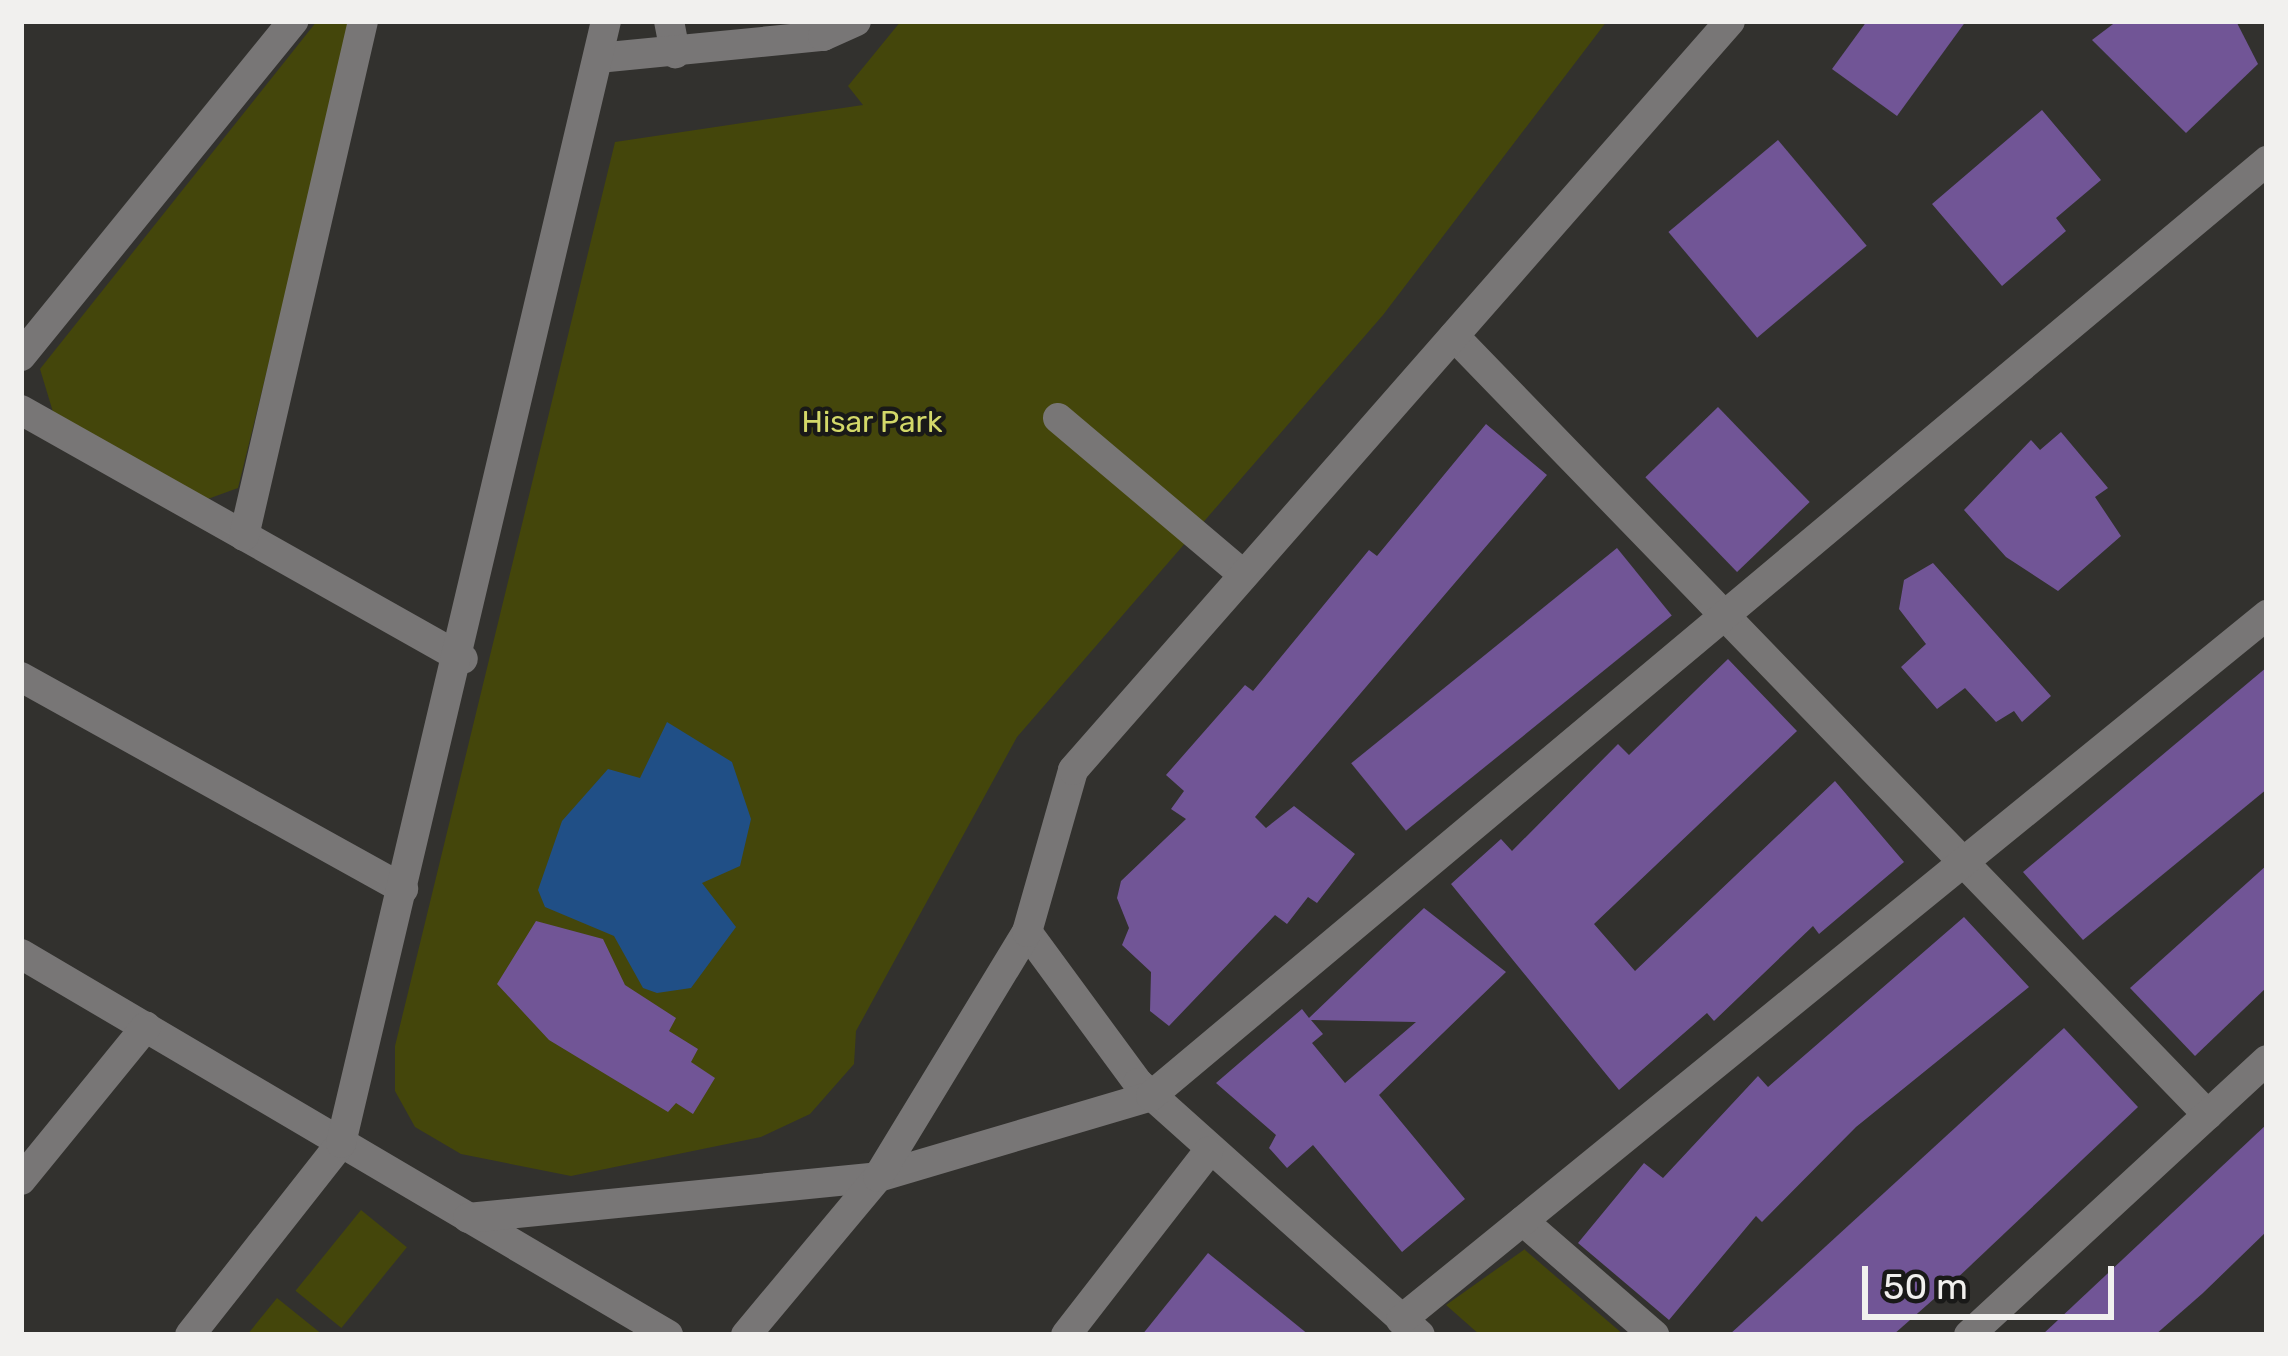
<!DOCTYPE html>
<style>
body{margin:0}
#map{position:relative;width:2288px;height:1356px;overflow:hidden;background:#32312e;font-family:Rubik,sans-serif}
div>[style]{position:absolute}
.green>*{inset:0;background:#44460b;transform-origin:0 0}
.water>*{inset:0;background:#204f86}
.building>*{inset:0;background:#715596;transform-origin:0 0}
.minor>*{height:30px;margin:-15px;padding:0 15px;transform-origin:15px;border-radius:15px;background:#787676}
span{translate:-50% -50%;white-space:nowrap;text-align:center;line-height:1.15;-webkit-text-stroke:9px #191918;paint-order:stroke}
.park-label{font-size:30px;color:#d3d869}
.frame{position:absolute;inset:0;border:24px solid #f1f0ee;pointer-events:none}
.scale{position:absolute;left:1862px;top:1266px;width:252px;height:54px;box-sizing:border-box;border:6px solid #f1f0ee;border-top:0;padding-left:15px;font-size:36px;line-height:42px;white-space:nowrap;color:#f1f0ee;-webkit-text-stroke:9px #191918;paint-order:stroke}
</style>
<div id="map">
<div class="green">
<i style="clip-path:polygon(317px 21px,353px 21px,238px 488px,205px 500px,53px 412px,40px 369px)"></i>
<i style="clip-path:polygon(901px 21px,1607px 21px,1383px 315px,1017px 737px,856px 1031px,854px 1064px,810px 1114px,761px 1137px,571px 1176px,461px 1154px,415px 1127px,395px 1091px,395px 1046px,615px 142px,863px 105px,848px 86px)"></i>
<i style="left:361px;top:1210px;width:59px;height:104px;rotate:39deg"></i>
<i style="clip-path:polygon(1525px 1249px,1525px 1250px,1624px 1335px,1480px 1335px,1446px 1305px)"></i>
<i style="clip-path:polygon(277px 1298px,323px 1335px,247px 1335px)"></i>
</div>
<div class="water">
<i style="clip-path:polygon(667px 722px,732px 762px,751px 819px,740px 866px,702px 883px,736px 927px,691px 988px,657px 993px,643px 988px,614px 936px,545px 907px,538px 890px,562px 821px,608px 769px,640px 778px)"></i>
</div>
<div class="building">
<i style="clip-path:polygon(1867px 21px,1966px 21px,1897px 116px,1832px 69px)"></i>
<i style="clip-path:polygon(2117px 21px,2236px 21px,2258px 64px,2186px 133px,2092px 40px)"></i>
<i style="clip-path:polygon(2042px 110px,2101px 180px,2056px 218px,2066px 231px,2002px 286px,1932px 204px)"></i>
<i style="left:1778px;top:140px;width:138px;height:143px;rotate:50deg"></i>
<i style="left:1718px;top:407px;width:132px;height:101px;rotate:46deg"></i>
<i style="clip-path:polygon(1486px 424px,1547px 475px,1255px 817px,1266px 828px,1294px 806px,1355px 854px,1317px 903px,1308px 897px,1287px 924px,1275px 915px,1169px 1026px,1150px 1011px,1151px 972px,1122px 945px,1129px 928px,1117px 898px,1121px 881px,1186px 819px,1171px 809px,1184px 791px,1166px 775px,1245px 685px,1253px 691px,1369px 550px,1377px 556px)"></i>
<i style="clip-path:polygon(2061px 432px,2108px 488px,2095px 497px,2121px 536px,2058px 591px,2006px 557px,1964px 510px,2031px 440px,2040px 450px)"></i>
<i style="left:1617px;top:548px;width:87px;height:342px;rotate:51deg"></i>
<i style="clip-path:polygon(1933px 563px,2051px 696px,2022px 722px,2014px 711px,1996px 722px,1965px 688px,1937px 709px,1901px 667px,1926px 644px,1899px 609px,1904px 580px)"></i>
<i style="clip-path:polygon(1728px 659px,1797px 731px,1594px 924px,1635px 971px,1835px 781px,1904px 862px,1819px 934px,1813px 926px,1714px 1021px,1707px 1013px,1619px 1090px,1451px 884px,1501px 839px,1512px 851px,1618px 744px,1629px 755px)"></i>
<i style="clip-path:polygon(2267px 667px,2267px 789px,2083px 940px,2023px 872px)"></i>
<i style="clip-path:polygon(2267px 865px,2267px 987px,2195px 1056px,2130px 988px)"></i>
<i style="clip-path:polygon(evenodd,1424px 908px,1506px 972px,1379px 1095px,1465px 1199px,1402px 1252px,1313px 1145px,1287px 1168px,1269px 1148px,1276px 1135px,1216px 1083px,1302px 1009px,1309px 1018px,1424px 908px,1311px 1020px,1416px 1022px,1345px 1083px,1312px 1043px,1323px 1034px,1311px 1020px)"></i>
<i style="clip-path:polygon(1964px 917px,2029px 987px,1856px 1127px,1762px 1222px,1756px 1216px,1669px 1320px,1578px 1243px,1644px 1163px,1663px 1178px,1758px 1076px,1768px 1087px)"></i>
<i style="clip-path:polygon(536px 921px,603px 939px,625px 985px,676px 1018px,669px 1031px,698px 1049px,691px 1062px,715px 1078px,693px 1114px,676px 1103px,668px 1112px,549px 1040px,497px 984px)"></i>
<i style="clip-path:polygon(2064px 1028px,2138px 1107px,1952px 1283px,1893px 1335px,1729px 1335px)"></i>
<i style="clip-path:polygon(2267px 1124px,2267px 1231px,2203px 1293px,2155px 1335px,2042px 1335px)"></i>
<i style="clip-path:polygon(1208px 1253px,1309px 1335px,1142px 1335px)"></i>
</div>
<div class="minor">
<i style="left:669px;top:21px;width:33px;rotate:79deg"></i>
<i style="left:598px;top:58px;width:226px;rotate:-5.6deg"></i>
<i style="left:823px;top:36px;width:36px;rotate:-24deg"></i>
<i style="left:1454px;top:336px;width:1084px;rotate:45.93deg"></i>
<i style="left:21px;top:356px;width:432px;rotate:-50.9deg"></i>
<i style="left:21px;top:410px;width:507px;rotate:29.39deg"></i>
<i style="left:1058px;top:418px;width:243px;rotate:40.2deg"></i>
<i style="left:244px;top:536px;width:529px;rotate:-76.99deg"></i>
<i style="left:21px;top:677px;width:437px;rotate:29deg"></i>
<i style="left:1027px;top:932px;width:187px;rotate:53.7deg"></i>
<i style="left:1138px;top:1083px;width:378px;rotate:41.8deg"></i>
<i style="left:21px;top:954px;width:751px;rotate:30.49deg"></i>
<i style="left:21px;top:1180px;width:198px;rotate:-50.8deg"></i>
<i style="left:468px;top:1218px;width:412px;rotate:-5.7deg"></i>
<i style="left:878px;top:1177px;width:285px;rotate:-16.5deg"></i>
<i style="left:1151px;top:1096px;width:1456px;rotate:-39.96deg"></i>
<i style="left:1523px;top:1221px;width:174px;rotate:41deg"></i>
<i style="left:1401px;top:1320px;width:1117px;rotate:-39.15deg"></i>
<i style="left:190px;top:1335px;width:244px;rotate:-51.8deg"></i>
<i style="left:341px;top:1143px;width:1153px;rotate:-76.71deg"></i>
<i style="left:746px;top:1335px;width:206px;rotate:-50.1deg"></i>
<i style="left:878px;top:1177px;width:287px;rotate:-58.7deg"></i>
<i style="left:1027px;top:932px;width:168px;rotate:-74.1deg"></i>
<i style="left:1073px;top:770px;width:996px;rotate:-48.74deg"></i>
<i style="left:1066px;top:1335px;width:232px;rotate:-52.2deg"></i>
<i style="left:1969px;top:1335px;width:405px;rotate:-42.7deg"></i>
</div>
<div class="park-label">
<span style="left:872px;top:422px">Hisar Park</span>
</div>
<div class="frame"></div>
<div class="scale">50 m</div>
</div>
